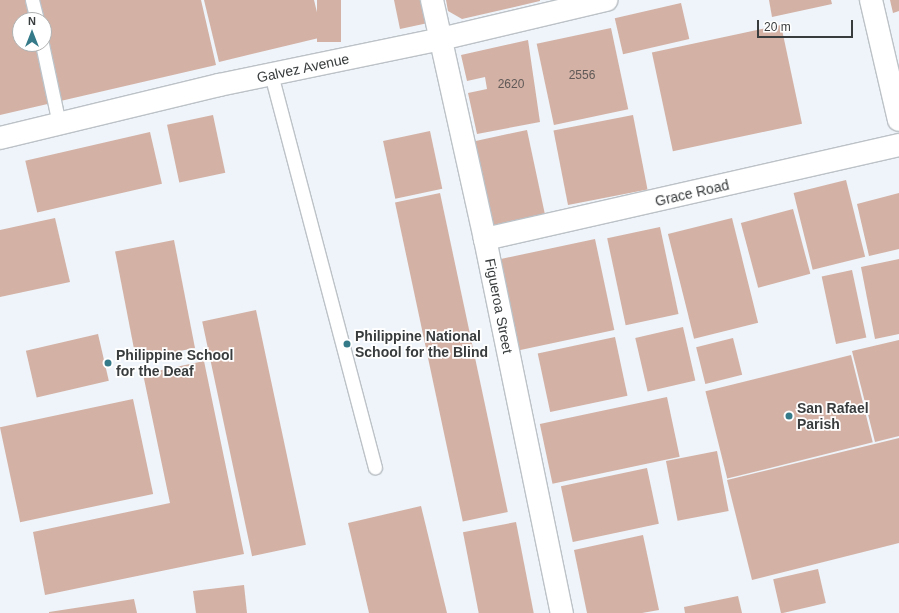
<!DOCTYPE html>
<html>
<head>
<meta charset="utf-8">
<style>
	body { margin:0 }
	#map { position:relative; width:899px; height:613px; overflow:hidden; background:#eef4f9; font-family:Arial,sans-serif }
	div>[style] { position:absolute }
	.building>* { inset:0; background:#d3b1a5; transform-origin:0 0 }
	.roads { filter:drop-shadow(1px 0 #bcc2c7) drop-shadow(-1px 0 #bcc2c7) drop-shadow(0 1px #bcc2c7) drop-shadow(0 -1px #bcc2c7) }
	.lane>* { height:13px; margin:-6.5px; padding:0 6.5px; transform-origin:6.5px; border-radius:6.5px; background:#fff }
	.street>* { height:22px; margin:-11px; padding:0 11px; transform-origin:11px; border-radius:11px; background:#fff }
	.dots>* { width:11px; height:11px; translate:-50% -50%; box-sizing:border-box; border:2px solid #fff; border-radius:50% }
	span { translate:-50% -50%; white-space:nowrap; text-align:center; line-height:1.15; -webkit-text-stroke:3.5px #fff; paint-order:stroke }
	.number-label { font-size:12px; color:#605957 }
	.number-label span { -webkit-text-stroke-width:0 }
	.street-label { font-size:14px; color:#393c3d }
	.poi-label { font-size:14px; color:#393c3d; font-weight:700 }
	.left { translate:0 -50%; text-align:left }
	.north { position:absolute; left:12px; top:12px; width:40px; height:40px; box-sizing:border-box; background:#fff; border:1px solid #b0b1b1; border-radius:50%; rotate:0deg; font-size:11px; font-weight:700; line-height:16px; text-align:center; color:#393c3d }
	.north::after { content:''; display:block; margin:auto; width:14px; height:18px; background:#357a88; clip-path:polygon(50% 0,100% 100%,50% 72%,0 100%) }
	.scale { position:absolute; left:757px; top:20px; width:96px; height:18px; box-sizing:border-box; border:2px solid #393c3d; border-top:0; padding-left:5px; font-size:12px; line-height:14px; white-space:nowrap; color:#393c3d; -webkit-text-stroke:3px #fff; paint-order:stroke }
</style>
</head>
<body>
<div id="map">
	<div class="building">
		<div style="clip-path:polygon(evenodd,0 0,201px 0,216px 65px,0 115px,0 0,20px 20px,44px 20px,44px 44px,20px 44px,20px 20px)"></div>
		<div style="clip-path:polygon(204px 0,314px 0,323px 37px,219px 62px)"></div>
		<div style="left:317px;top:0;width:24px;height:42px"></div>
		<div style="clip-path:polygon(394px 0,422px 0,428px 23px,400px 29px)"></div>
		<div style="clip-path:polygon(446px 0,540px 0,540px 1px,462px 19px,448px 11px)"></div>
		<div style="clip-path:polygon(769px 0,831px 0,832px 4px,772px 17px)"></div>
		<div style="clip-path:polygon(890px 0,899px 0,899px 11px,893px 13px)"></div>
		<div style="left:681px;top:3px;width:37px;height:68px;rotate:77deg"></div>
		<div style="left:781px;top:25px;width:101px;height:132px;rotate:78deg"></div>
		<div style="left:611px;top:28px;width:83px;height:76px;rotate:78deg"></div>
		<div style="clip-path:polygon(528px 40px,540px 122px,477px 134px,468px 93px,487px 89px,485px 77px,467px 81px,461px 55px)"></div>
		<div style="left:213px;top:115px;width:59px;height:47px;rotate:78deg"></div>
		<div style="left:633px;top:115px;width:76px;height:81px;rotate:79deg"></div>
		<div style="left:527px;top:130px;width:88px;height:56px;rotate:78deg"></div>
		<div style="left:430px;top:131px;width:59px;height:48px;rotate:78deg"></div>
		<div style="left:150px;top:132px;width:53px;height:128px;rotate:77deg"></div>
		<div style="left:846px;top:180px;width:79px;height:54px;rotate:76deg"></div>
		<div style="left:440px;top:193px;width:326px;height:46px;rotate:78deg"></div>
		<div style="clip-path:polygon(899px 193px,899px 249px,869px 256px,857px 204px)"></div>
		<div style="left:793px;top:209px;width:67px;height:54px;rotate:75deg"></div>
		<div style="clip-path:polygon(55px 218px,70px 282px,0 297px,0 230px)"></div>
		<div style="left:732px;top:218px;width:108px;height:66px;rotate:76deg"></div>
		<div style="left:660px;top:227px;width:89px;height:54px;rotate:78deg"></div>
		<div style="left:595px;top:239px;width:93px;height:102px;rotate:78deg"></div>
		<div style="left:174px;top:240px;width:110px;height:60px;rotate:79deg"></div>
		<div style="clip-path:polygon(899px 259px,899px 334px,875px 339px,861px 267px)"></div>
		<div style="left:852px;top:270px;width:69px;height:31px;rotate:78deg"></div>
		<div style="left:256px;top:310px;width:240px;height:55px;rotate:78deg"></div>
		<div style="left:683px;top:327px;width:55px;height:49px;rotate:77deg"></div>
		<div style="left:98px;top:334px;width:48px;height:74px;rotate:77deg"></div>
		<div style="left:615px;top:337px;width:60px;height:79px;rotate:78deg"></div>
		<div style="left:733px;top:338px;width:38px;height:38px;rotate:76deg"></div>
		<div style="clip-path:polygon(899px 340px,899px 436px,875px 442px,852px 351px)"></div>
		<div style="left:851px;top:355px;width:90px;height:150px;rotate:76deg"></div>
		<div style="clip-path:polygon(204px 361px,244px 554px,45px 595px,33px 532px,170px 503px,143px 374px)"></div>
		<div style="left:667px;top:397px;width:61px;height:130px;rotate:78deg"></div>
		<div style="left:133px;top:399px;width:97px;height:136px;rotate:78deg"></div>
		<div style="clip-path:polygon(899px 438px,899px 543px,752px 580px,727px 480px)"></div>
		<div style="left:717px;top:451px;width:61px;height:52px;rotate:79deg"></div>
		<div style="left:647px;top:468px;width:57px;height:88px;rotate:78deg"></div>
		<div style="clip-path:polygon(421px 506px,447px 613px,369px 613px,348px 523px)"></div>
		<div style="left:516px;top:522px;width:93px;height:54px;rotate:79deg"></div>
		<div style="clip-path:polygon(643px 535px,659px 610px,642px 613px,587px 613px,574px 550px)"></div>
		<div style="left:818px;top:569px;width:35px;height:46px;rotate:77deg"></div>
		<div style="clip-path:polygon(244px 585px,247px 613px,196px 613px,193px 591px)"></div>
		<div style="clip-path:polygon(738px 596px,742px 613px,685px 613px,684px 607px)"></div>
		<div style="clip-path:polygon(134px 599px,137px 613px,49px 613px,49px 612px)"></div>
	</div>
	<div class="roads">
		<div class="lane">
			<div style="left:32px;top:0;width:21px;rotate:76deg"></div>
			<div style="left:42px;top:44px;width:82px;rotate:78deg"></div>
			<div style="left:271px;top:74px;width:407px;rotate:75.2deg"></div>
		</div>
		<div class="street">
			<div style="left:432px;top:0;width:245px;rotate:77.5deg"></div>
			<div style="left:485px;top:239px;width:382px;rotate:78.4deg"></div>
			<div style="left:871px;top:0;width:123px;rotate:76.9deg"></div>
			<div style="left:0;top:138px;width:225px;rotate:-13.6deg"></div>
			<div style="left:219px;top:85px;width:227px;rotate:-11.7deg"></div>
			<div style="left:441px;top:39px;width:170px;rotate:-13.3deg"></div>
			<div style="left:485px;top:239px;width:425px;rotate:-12.8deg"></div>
		</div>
	</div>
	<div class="dots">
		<div style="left:347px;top:344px;background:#357a88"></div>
		<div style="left:108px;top:363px;background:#357a88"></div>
		<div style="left:789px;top:416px;background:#357a88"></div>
	</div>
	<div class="number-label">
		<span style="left:582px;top:76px">2556</span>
		<span style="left:511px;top:85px">2620</span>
	</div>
	<div class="street-label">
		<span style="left:303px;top:68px;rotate:-12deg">Galvez Avenue</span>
		<span style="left:692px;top:193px;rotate:-13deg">Grace Road</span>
		<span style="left:499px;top:306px;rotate:79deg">Figueroa Street</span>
	</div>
	<div class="poi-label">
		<span class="left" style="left:355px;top:344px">Philippine National<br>School for the Blind</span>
		<span class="left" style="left:116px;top:363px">Philippine School<br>for the Deaf</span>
		<span class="left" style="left:797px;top:416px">San Rafael<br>Parish</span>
	</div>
	<div class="north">N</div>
	<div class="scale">20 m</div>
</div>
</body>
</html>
